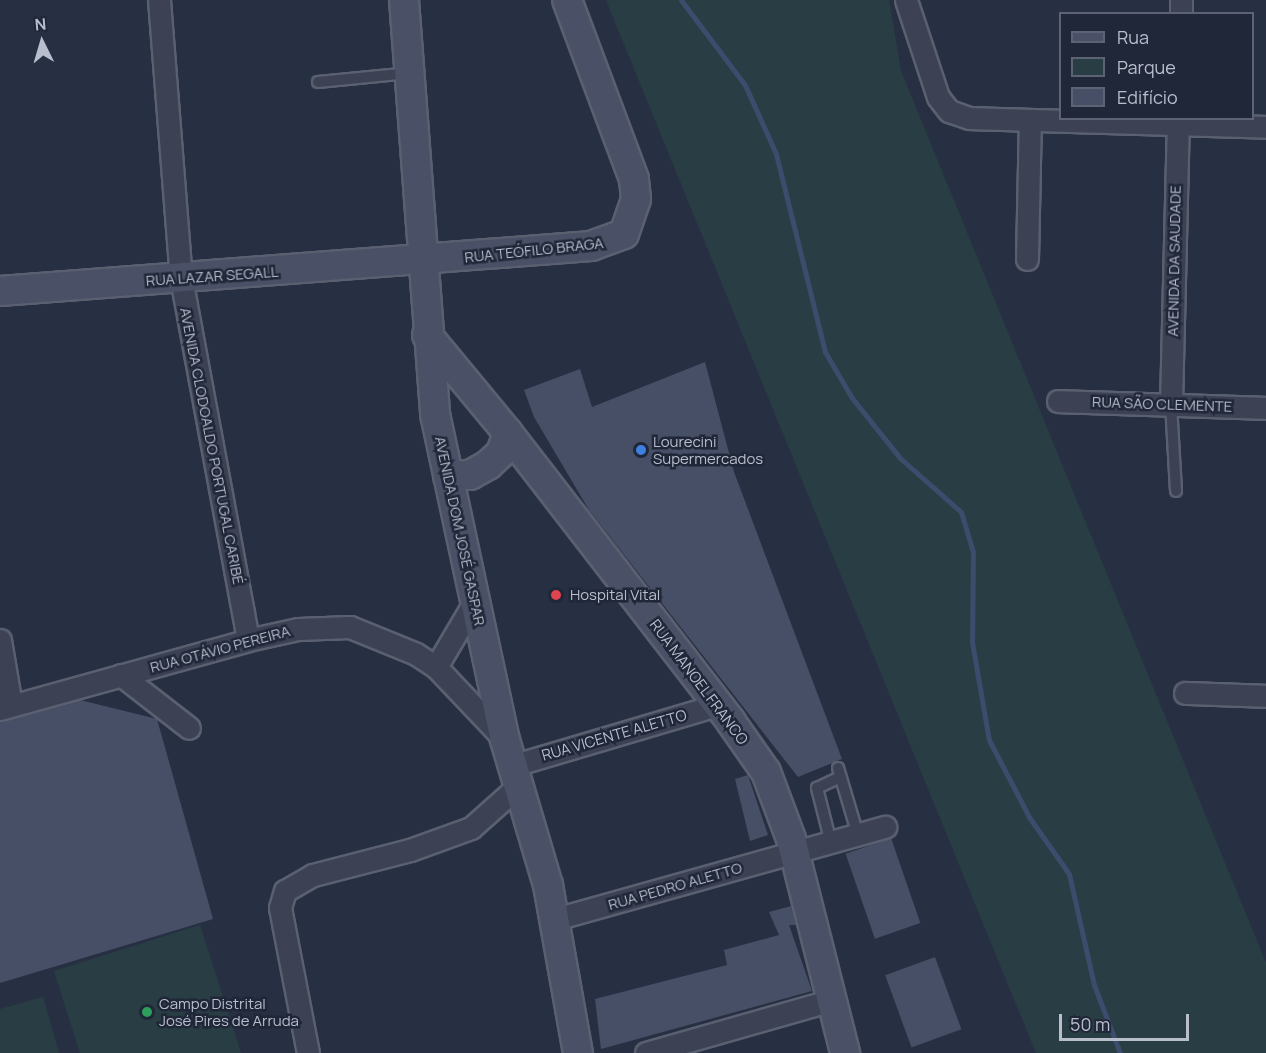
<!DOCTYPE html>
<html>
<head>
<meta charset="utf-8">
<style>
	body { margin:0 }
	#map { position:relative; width:1266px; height:1053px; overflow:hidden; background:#273043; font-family:Manrope,sans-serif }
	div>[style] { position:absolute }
	.green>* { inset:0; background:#293e44 }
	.stream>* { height:5px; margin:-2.5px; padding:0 2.5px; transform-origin:2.5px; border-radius:2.5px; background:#3d4b6c }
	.building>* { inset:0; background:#464f65; transform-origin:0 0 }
	.roads { filter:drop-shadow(2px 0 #5a6070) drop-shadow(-2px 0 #5a6070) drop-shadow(0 2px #5a6070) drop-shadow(0 -2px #5a6070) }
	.lane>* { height:10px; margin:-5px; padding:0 5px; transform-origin:5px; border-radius:5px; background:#3c4253 }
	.street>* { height:21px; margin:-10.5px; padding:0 10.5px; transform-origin:10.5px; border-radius:10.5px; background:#3c4253 }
	.secondary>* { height:28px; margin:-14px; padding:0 14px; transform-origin:14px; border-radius:14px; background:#4a5166 }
	.dots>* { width:16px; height:16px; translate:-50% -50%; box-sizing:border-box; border:3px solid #202738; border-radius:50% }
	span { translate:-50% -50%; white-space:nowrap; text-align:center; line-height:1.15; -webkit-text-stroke:5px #202738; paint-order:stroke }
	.street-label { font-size:15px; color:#b9becd }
	.poi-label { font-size:15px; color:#b9becd }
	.left { translate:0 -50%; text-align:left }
	.legend { position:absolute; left:1059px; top:12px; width:195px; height:108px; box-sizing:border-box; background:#202738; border:2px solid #5d6374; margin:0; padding:8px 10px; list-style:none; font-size:18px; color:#b9becd }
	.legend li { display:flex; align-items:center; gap:12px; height:30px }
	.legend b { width:30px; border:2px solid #5d6374 }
	.north { position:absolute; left:12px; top:12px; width:60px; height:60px; -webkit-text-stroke:4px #202738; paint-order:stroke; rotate:355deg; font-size:16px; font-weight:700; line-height:24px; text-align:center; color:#b9becd }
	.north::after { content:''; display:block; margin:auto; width:21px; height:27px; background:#b9becd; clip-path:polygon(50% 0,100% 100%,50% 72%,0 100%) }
	.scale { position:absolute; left:1059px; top:1014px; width:130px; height:27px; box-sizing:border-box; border:3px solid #b9becd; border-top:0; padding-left:8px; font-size:18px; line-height:21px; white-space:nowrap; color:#b9becd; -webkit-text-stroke:4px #202738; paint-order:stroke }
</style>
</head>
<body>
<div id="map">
	<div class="green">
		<div style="clip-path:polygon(606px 0,889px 0,901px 71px,1266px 963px,1266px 1053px,1036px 1053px)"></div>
		<div style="clip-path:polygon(200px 925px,241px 1053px,80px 1053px,54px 971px)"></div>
		<div style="clip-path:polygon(43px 997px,59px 1053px,0 1053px,0 1009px)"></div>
	</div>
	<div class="stream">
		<div style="left:681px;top:0;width:106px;rotate:53deg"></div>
		<div style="left:745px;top:85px;width:76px;rotate:65.8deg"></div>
		<div style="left:776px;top:154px;width:204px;rotate:76.1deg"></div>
		<div style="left:825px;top:352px;width:53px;rotate:59.6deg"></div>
		<div style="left:852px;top:398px;width:77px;rotate:51.3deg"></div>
		<div style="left:900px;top:458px;width:81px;rotate:41.5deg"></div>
		<div style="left:961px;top:512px;width:42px;rotate:73.3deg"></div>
		<div style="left:973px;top:552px;width:90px;rotate:90.6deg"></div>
		<div style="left:972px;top:642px;width:99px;rotate:80.2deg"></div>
		<div style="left:989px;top:740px;width:87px;rotate:62.5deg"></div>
		<div style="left:1029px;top:817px;width:70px;rotate:54.9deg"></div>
		<div style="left:1069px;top:874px;width:114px;rotate:77.3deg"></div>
		<div style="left:1094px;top:985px;width:73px;rotate:69.1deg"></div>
	</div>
	<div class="building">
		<div style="clip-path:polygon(705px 362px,734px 472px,842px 759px,798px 777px,589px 510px,534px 417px,524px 390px,580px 369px,592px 407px)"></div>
		<div style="clip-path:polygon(80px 700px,157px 719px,213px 919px,0 983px,0 722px)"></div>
		<div style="clip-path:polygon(748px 775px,768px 835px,750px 841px,735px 779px)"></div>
		<div style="left:891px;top:838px;width:90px;height:48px;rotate:71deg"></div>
		<div style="clip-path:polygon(791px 906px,796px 925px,789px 925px,812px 991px,601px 1049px,595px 999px,727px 965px,724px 950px,779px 935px,769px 912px)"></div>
		<div style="left:935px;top:957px;width:77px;height:53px;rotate:70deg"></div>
	</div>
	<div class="roads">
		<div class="lane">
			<div style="left:318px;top:82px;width:91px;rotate:-5.6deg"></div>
			<div style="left:1171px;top:404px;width:87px;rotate:86.7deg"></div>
			<div style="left:838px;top:768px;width:70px;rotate:73.4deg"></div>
			<div style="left:831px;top:843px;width:57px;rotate:-104.3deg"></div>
			<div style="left:817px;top:788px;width:26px;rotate:-25deg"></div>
		</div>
		<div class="street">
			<div style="left:159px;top:0;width:279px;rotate:85.5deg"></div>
			<div style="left:181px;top:278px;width:368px;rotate:79.5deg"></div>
			<div style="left:906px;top:0;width:102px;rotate:71.7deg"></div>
			<div style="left:938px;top:97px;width:18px;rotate:52deg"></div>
			<div style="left:949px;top:111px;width:21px;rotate:19deg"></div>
			<div style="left:969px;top:118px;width:297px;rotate:1.7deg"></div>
			<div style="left:1181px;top:14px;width:14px;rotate:-90deg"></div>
			<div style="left:1027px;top:259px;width:139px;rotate:-88.8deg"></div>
			<div style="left:1058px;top:401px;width:208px;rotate:1.9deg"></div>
			<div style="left:1171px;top:404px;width:286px;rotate:-88.6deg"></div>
			<div style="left:0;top:640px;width:66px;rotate:80.4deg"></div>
			<div style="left:436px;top:667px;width:77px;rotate:-59.4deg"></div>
			<div style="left:121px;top:675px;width:86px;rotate:37.9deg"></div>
			<div style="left:1185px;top:693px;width:81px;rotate:2.1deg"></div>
			<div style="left:0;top:709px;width:257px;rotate:-15.5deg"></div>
			<div style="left:248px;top:640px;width:51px;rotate:-12.4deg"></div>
			<div style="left:298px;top:629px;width:52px;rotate:-2.2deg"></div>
			<div style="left:350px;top:627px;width:71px;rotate:22.2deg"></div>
			<div style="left:416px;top:654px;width:24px;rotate:33deg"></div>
			<div style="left:436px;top:667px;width:100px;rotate:46.6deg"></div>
			<div style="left:511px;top:766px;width:215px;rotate:-16.5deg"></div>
			<div style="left:555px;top:919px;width:343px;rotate:-15.6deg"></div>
			<div style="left:308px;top:1053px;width:148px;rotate:-100.9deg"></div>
			<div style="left:280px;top:908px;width:18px;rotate:-74deg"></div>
			<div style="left:285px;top:891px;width:32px;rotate:-30deg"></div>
			<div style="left:313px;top:875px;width:100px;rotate:-14.5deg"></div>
			<div style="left:410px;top:850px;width:65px;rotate:-19.8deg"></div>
			<div style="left:471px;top:828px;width:62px;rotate:-41.7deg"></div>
			<div style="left:646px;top:1053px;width:193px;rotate:-15.9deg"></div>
		</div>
		<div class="secondary">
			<div style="left:404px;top:0;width:415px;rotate:85.7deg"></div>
			<div style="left:435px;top:414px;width:333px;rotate:77.9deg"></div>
			<div style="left:505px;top:740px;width:151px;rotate:73.5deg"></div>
			<div style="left:548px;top:885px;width:171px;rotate:79.9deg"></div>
			<div style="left:0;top:291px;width:593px;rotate:-4.35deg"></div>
			<div style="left:591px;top:246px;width:35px;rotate:-20deg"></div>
			<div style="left:624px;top:234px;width:37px;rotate:-71deg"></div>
			<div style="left:636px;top:199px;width:20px;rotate:-96deg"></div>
			<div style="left:634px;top:179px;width:191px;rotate:-110.5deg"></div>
			<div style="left:427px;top:335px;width:127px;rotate:50.4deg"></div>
			<div style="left:508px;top:433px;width:365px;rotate:52.3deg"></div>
			<div style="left:731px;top:722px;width:61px;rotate:55deg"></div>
			<div style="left:766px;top:772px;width:72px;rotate:69.5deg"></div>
			<div style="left:791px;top:839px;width:221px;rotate:75.8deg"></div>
			<div style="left:448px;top:476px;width:22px;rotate:-3deg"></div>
			<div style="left:470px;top:475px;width:21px;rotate:-29deg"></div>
			<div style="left:488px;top:465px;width:18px;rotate:-43deg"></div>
			<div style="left:501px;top:453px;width:21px;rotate:-71deg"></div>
		</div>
	</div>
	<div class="dots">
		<div style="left:641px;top:450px;background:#3f7fe0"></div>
		<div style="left:556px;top:595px;background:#e0444e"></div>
		<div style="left:147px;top:1012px;background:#2e9e5b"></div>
	</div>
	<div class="street-label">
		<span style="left:534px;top:250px;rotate:-6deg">RUA TEÓFILO BRAGA</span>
		<span style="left:1174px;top:261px;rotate:-89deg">AVENIDA DA SAUDADE</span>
		<span style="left:212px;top:276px;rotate:-4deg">RUA LAZAR SEGALL</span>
		<span style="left:1162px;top:404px;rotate:2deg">RUA SÃO CLEMENTE</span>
		<span style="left:212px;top:446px;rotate:79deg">AVENIDA CLODOALDO PORTUGAL CARIBÉ</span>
		<span style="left:460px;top:531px;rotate:78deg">AVENIDA DOM JOSÉ GASPAR</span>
		<span style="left:220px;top:649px;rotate:-15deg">RUA OTÁVIO PEREIRA</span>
		<span style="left:699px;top:682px;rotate:53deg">RUA MANOEL FRANCO</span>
		<span style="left:614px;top:735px;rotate:-16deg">RUA VICENTE ALETTO</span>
		<span style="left:675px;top:886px;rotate:-16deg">RUA PEDRO ALETTO</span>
	</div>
	<div class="poi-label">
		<span class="left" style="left:653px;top:450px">Lourecini<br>Supermercados</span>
		<span class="left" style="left:570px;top:595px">Hospital Vital</span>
		<span class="left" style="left:159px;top:1012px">Campo Distrital<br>José Pires de Arruda</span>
	</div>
	<ul class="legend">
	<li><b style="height:8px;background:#4a5166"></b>Rua</li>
	<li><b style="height:16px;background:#293e44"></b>Parque</li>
	<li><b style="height:16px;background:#464f65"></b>Edifício</li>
	</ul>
	<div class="north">N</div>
	<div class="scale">50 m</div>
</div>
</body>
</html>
